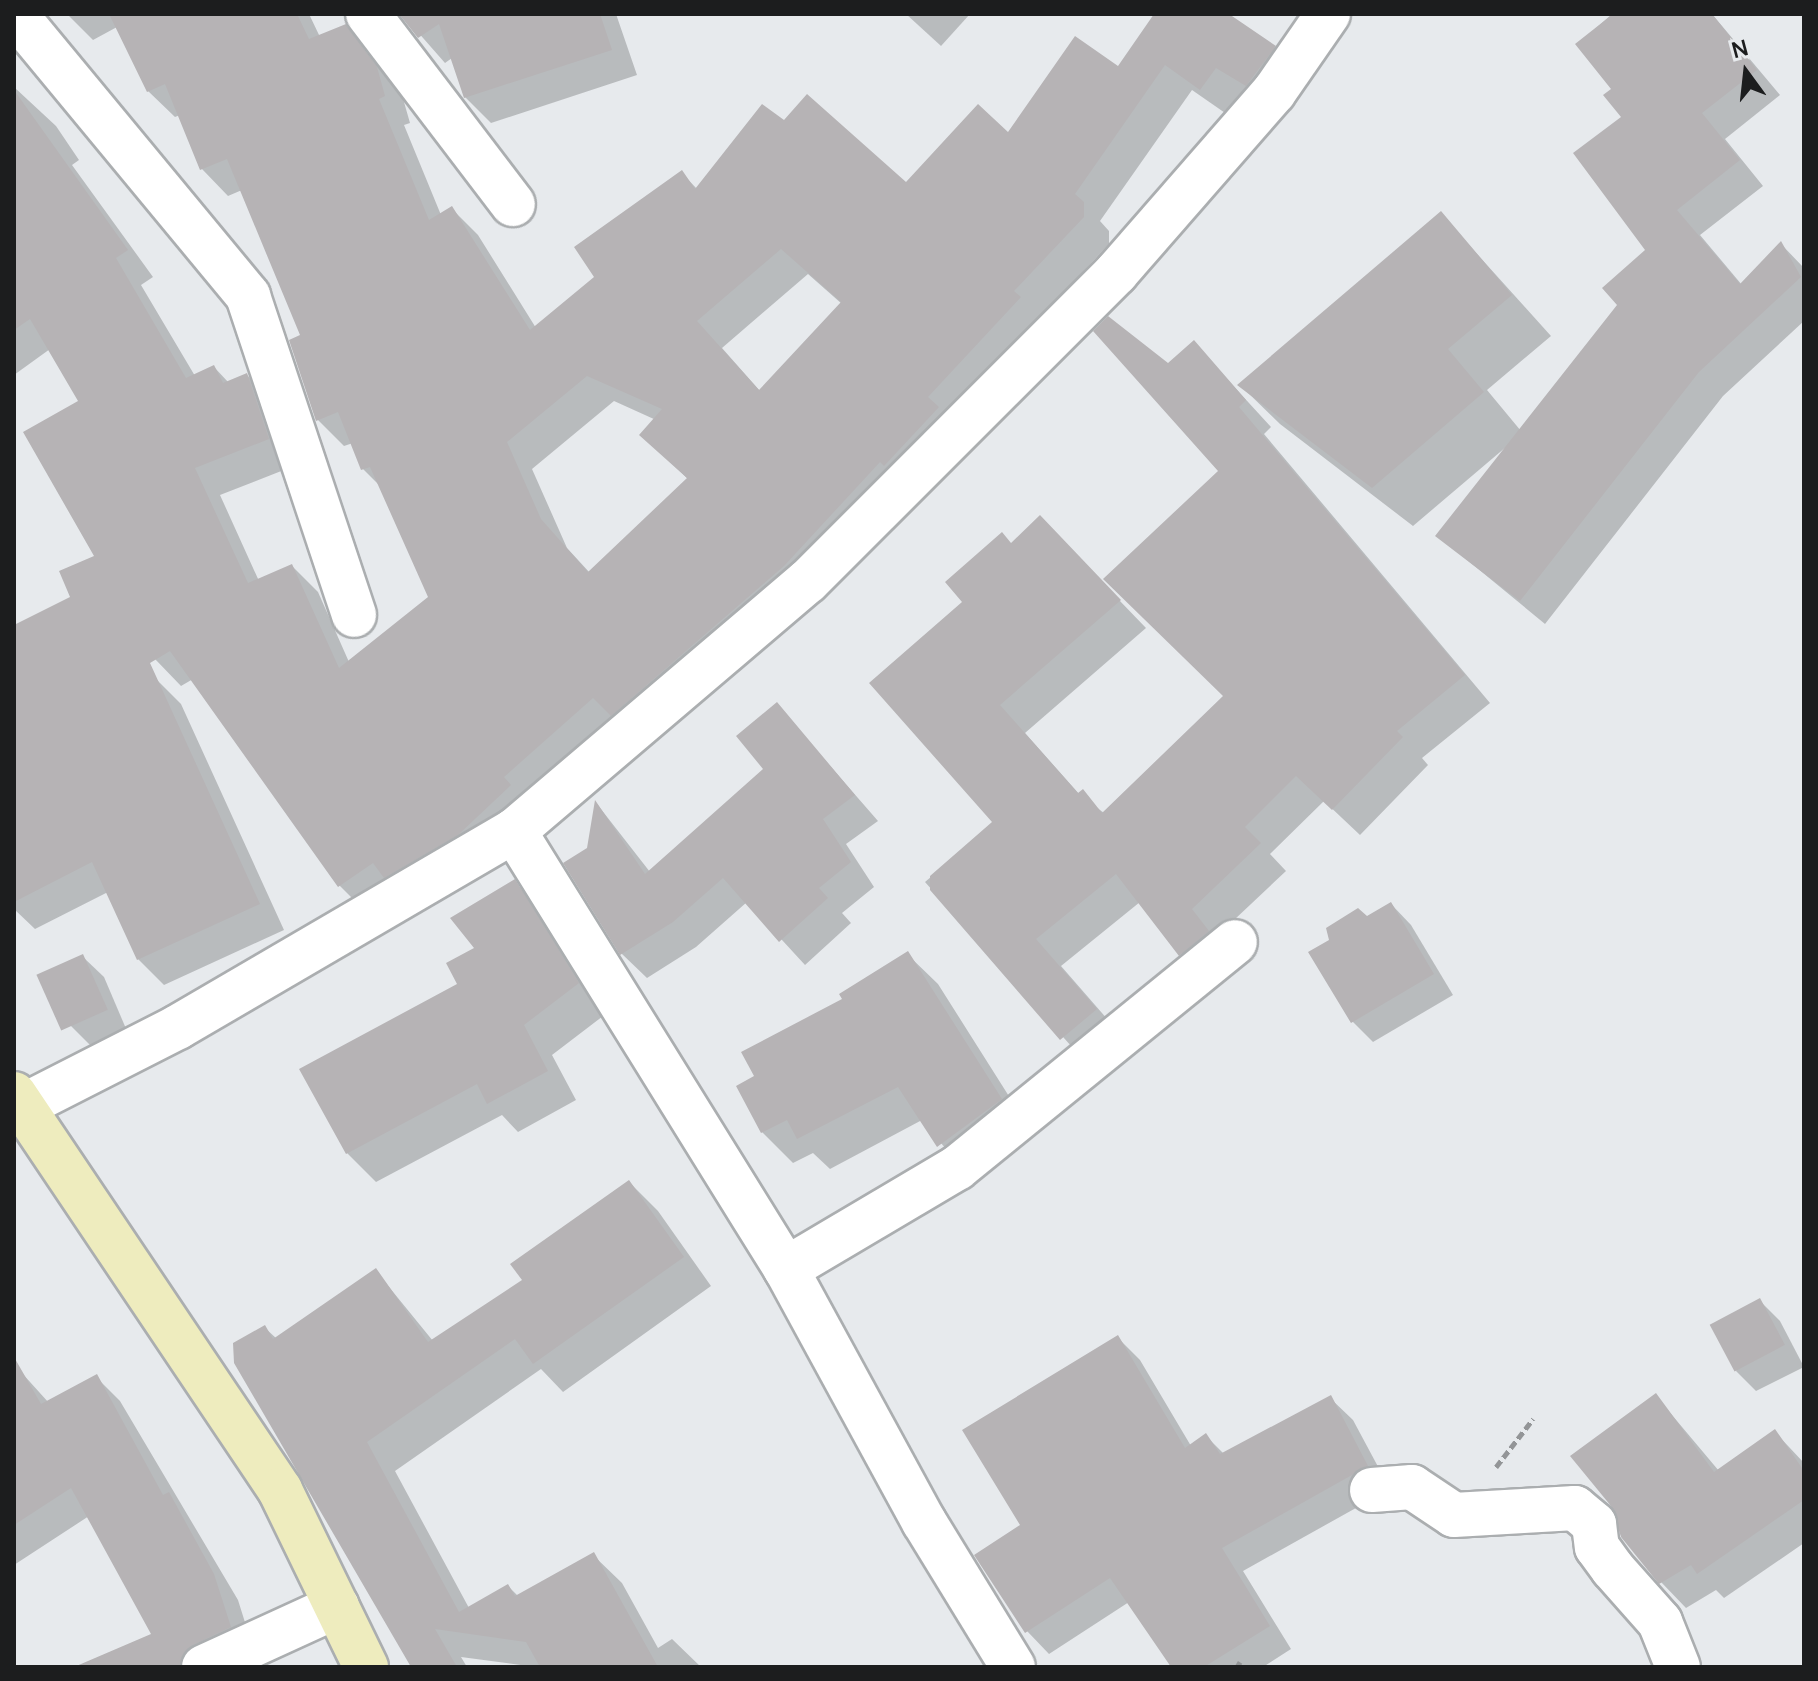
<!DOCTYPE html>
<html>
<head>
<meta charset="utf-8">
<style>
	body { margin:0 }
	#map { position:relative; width:1818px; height:1681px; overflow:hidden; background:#e7eaed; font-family:Manrope,sans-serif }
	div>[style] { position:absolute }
	.shadow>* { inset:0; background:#0003 }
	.building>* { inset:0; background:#b6b3b5; transform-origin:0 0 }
	.path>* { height:5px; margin-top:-2.5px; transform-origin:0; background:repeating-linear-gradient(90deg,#939597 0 8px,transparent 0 12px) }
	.roads { filter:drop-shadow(2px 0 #abaeb0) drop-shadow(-2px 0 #abaeb0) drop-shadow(0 2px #abaeb0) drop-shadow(0 -2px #abaeb0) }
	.street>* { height:44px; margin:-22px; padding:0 22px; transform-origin:22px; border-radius:22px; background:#fff }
	.secondary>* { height:44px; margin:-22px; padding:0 22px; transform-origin:22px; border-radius:22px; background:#eeecbe }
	span { translate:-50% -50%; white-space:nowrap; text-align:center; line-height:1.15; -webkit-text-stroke:6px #e7eaed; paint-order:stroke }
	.frame { position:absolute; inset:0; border:16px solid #1c1d1e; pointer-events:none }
	.north { position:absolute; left:1706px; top:32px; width:80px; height:80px; -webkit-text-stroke:6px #e7eaed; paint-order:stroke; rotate:345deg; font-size:22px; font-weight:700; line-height:32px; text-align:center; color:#1c1d1e }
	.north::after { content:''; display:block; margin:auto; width:28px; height:36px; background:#1c1d1e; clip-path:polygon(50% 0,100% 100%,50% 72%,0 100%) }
</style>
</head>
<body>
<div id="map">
	<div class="shadow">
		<div style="clip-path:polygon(evenodd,67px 14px,309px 14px,320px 37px,345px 27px,402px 95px,410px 123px,404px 125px,441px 215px,451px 208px,478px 235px,536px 328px,597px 277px,682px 173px,697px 189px,784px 123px,906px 184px,1008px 135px,1118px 69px,1156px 14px,1225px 14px,1274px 47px,1301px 74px,1273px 111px,1243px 93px,1228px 115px,1192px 90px,1100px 221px,1109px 231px,1109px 244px,1039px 318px,1045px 325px,953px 424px,529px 805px,366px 912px,340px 886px,193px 679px,181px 686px,155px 659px,81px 402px,50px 349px,14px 375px,14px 87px,56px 126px,79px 160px,72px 165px,153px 277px,141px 285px,195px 376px,214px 367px,229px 383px,247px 375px,273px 401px,294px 466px,220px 495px,259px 581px,292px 566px,318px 592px,349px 662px,430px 598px,381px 487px,363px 469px,353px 443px,344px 446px,318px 420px,303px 336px,242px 190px,228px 196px,202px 169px,180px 115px,175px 117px,148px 91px,117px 27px,93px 40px,67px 14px,808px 274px,842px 304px,760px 391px,722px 348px,808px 274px,67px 14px,614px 401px,656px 420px,642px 435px,689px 480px,590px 573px,567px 548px,532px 469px,614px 401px)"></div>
		<div style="clip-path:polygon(402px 14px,616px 14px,637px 75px,491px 123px,465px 97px,452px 58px,445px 63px)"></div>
		<div style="clip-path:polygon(906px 14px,970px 14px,941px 46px)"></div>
		<div style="clip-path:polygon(1612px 14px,1712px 14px,1780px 95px,1725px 139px,1763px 186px,1700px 235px,1742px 285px,1781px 244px,1804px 268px,1804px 321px,1723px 396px,1545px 624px,1438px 536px,1506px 447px,1413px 526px,1280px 424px,1240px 385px,1441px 214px,1551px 336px,1487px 390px,1521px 431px,1620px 305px,1648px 250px,1623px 118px,1614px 89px,1578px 44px)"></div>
		<div style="clip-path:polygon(1194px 343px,1271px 427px,1264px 434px,1490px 703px,1422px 758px,1428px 765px,1360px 835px,1324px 801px,1270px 854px,1286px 871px,1217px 936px,1206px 981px,1140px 902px,1061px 966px,1122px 1036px,1088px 1065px,925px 882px,995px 822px,965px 602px,1012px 546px,1066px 545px,1146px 628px,1025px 733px,1080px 795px,1104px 813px,1225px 696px,1221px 471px,1169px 366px)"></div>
		<div style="clip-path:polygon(14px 627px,156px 679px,181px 704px,284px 930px,164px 985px,138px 959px,108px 892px,35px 929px,14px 909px)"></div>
		<div style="clip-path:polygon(777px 705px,878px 821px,846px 844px,874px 887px,842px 913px,851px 923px,805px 965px,747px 902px,696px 947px,647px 978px,622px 954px,588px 850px,597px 804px,650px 872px,766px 769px)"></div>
		<div style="clip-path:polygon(514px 882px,543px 911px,607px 1013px,552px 1055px,576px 1100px,518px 1132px,502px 1115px,376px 1182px,347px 1153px,459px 985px)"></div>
		<div style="clip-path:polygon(1391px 904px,1411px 925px,1453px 995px,1373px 1042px,1353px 1022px,1367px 918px)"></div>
		<div style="clip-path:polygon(907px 954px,938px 984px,1031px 1131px,969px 1177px,922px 1120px,830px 1169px,813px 1153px,793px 1163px,762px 1132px,757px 1077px)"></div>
		<div style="clip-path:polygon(83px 957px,104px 977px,127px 1031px,92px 1047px,71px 1026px)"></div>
		<div style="clip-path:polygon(629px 1182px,658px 1211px,711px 1286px,563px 1392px,541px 1369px,395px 1471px,469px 1608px,508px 1586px,518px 1596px,593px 1555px,622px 1583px,658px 1648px,672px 1639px,701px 1667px,535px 1667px,461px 1657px,467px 1667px,413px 1667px,264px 1327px,277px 1339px,376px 1271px,433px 1341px,525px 1281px)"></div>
		<div style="clip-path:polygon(1759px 1300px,1780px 1321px,1804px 1367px,1756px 1391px,1736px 1371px)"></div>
		<div style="clip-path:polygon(1117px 1337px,1140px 1360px,1191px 1446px,1206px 1436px,1224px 1454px,1330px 1398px,1353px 1420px,1390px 1489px,1243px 1571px,1291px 1649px,1263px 1667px,1173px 1667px,1129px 1602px,1049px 1654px,1027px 1631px,1023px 1526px)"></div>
		<div style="clip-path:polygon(21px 1372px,49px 1403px,96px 1377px,120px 1401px,238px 1600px,254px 1651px,215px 1667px,177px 1667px,89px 1516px,14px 1565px,14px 1375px)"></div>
		<div style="clip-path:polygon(1656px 1396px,1719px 1471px,1775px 1432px,1804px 1463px,1804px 1543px,1724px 1598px,1716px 1590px,1686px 1608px,1661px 1582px,1613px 1505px)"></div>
	</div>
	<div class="building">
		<div style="clip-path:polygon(evenodd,109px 14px,297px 14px,309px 39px,346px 24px,377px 67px,385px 96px,379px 99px,429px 220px,452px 206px,530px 330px,594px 277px,574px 247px,682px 170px,695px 189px,762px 104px,784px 120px,807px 94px,906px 182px,978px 104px,1008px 132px,1075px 36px,1118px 66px,1154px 14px,1229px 14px,1276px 46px,1246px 86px,1216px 68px,1200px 90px,1165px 65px,1075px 194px,1084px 202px,1084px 217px,1014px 291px,1021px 297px,928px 397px,939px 407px,884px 466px,880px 462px,784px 566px,611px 716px,593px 698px,504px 777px,511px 785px,458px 835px,384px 878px,373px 863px,338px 887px,170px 651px,150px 663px,260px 904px,137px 960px,92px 862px,14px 902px,14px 625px,70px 597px,59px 571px,94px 556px,23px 432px,78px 401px,30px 319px,14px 330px,14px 90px,128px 250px,116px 258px,186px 378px,214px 365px,223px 383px,247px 373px,269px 439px,195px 468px,248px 583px,292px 564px,339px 668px,428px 597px,370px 467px,361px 470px,338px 412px,316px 421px,289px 340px,300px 335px,227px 159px,200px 170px,165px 84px,147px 92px,109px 14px,781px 249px,841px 302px,759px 390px,697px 321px,781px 249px,109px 14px,587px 376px,662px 409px,639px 435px,687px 478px,588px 572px,541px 519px,507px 442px,587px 376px)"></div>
		<div style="clip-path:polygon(399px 14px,600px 14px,612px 50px,464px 98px,439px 24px,418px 38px)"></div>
		<div style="clip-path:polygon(1613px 14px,1712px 14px,1757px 70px,1702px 113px,1740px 160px,1677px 210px,1740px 284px,1781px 241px,1801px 277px,1699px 372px,1520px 601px,1435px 536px,1617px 305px,1602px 288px,1645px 250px,1573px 153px,1621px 117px,1603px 95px,1611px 89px,1575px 44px)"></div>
		<div style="clip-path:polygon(1441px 211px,1512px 295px,1448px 349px,1484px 392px,1372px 488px,1237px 385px)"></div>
		<div style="clip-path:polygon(1108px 316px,1168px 363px,1194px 340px,1246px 400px,1239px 407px,1465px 675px,1397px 731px,1403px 737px,1332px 810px,1296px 776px,1245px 827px,1261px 843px,1192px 909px,1209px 931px,1179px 956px,1116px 874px,1036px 939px,1097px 1009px,1060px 1040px,930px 890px,930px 876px,992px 822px,869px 683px,962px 602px,945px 582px,1002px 532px,1011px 543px,1040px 515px,1121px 600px,1000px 705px,1078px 793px,1083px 789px,1102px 813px,1223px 696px,1103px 579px,1218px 471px,1093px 331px)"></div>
		<div style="clip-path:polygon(777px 702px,855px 795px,823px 819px,851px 862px,819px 888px,828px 898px,779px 942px,723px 878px,673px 922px,620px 955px,563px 863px,587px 848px,595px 800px,645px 874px,763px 769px,736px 736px)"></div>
		<div style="clip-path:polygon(515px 879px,579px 983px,524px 1025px,548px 1071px,487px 1104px,477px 1084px,346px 1154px,299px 1069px,457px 984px,446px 963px,474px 948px,450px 918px)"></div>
		<div style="clip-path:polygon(1391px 902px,1434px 974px,1351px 1023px,1308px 952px,1329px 940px,1326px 928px,1358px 908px,1367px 916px)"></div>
		<div style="clip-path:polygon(908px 951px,1002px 1099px,937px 1147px,898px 1087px,797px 1139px,787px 1120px,761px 1133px,736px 1086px,754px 1076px,741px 1052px,842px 999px,839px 994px)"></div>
		<div style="left:83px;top:954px;width:61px;height:51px;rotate:66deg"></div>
		<div style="clip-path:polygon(629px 1180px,684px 1257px,533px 1364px,515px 1339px,367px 1442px,459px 1612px,508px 1584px,515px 1596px,594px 1552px,658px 1667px,540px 1667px,526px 1642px,435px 1629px,457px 1667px,411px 1667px,234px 1363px,233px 1343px,265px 1325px,273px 1339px,376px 1268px,428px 1342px,522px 1280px,510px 1264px)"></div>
		<div style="left:1760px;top:1298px;width:53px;height:57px;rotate:62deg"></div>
		<div style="clip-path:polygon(1118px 1335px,1185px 1448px,1206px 1433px,1220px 1454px,1331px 1395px,1368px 1466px,1222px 1548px,1270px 1626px,1204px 1667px,1171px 1667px,1110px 1578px,1025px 1633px,974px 1555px,1020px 1525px,962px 1430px)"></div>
		<div style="clip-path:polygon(14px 1357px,41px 1404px,97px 1374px,163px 1495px,169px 1492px,214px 1574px,231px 1627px,193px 1645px,179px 1667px,74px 1667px,151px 1634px,71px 1488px,14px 1525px)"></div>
		<div style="clip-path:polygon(1656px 1393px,1714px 1472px,1775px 1429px,1804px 1471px,1804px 1500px,1697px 1574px,1691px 1565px,1659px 1584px,1621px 1537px,1611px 1506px,1570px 1456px)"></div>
	</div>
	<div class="path">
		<div style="left:1496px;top:1467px;width:61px;rotate:-52.4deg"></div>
		<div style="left:1237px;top:1667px;width:6px;rotate:-59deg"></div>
	</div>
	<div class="roads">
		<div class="street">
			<div style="left:15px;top:14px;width:366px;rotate:50.4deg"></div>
			<div style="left:248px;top:296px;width:336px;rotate:71.6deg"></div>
			<div style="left:368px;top:14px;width:239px;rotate:52.7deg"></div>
			<div style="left:23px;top:1106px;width:174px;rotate:-27deg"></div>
			<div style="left:178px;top:1027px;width:389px;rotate:-30.3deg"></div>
			<div style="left:786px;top:1269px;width:199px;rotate:-30.6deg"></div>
			<div style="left:957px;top:1168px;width:358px;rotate:-39.1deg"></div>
			<div style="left:1372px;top:1490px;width:40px;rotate:-4.3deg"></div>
			<div style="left:1412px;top:1487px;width:50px;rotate:33.7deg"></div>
			<div style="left:1454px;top:1515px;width:121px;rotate:-3.3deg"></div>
			<div style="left:1575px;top:1508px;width:25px;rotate:40deg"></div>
			<div style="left:1594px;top:1524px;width:23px;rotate:83deg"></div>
			<div style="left:1597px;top:1547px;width:27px;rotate:54deg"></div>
			<div style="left:1613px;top:1569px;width:71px;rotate:48.4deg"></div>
			<div style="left:1660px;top:1622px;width:48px;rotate:68.2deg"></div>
			<div style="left:204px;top:1667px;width:146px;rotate:-24.6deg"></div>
			<div style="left:1013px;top:1667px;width:170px;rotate:-121.5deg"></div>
			<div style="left:924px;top:1522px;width:288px;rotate:-118.6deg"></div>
			<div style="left:786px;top:1269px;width:516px;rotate:-121.84deg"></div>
			<div style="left:514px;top:831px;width:386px;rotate:-40.4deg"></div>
			<div style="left:808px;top:581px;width:436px;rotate:-45deg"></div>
			<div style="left:1116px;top:273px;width:240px;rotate:-48.9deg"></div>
			<div style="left:1274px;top:92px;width:95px;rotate:-55.3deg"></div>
		</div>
		<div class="secondary">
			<div style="left:14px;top:1094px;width:477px;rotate:56.1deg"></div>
			<div style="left:280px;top:1490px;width:197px;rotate:64.1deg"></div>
		</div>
	</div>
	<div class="frame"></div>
	<div class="north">N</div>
</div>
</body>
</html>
